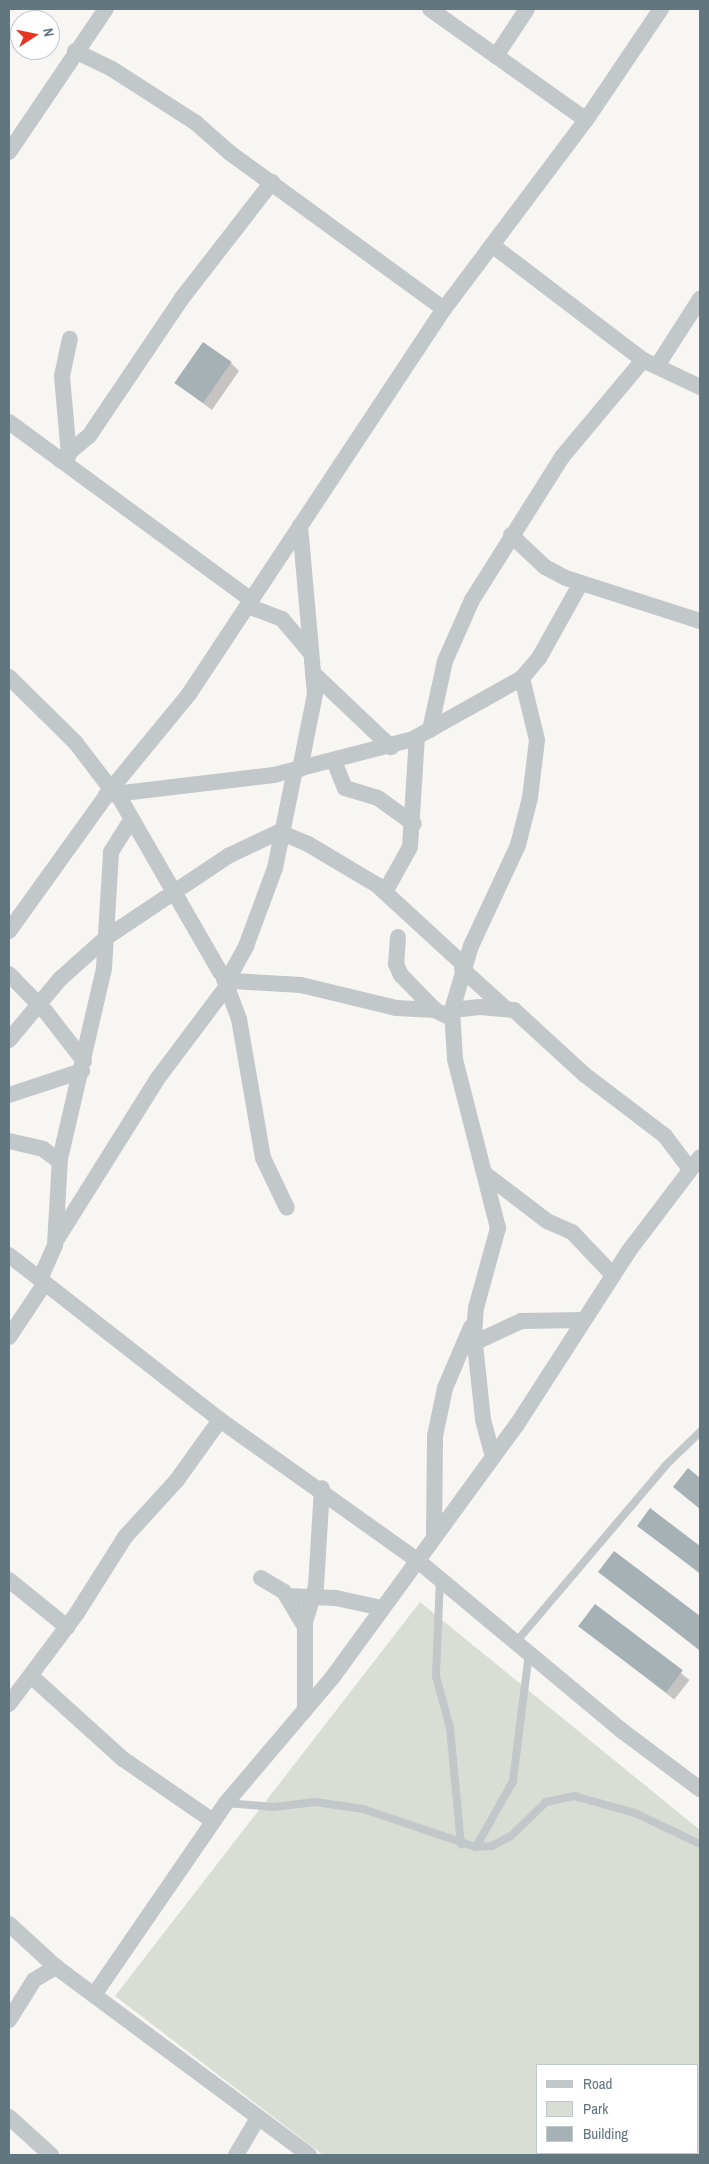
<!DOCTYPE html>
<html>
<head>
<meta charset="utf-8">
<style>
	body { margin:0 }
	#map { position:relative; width:709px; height:2164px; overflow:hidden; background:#f7f6f3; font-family:"Archivo Narrow",sans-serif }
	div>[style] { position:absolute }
	.green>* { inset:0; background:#d9ded4 }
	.shadow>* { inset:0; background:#0003; transform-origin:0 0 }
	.building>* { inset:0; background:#a6b1b5; transform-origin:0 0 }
	.lane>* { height:8px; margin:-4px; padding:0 4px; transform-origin:4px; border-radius:4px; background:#c2c7c9 }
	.street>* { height:16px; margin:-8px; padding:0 8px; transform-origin:8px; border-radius:8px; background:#c2c7c9 }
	span { translate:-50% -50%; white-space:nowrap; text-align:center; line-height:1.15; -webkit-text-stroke:5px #fff; paint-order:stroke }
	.frame { position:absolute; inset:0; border:10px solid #61767f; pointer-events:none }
	.legend { position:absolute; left:536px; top:2064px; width:162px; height:90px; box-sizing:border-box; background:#fff; border:1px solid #c0c8cc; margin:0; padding:6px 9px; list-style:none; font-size:15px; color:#61767f }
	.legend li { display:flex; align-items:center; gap:10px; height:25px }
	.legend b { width:25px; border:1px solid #c0c8cc }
	.north { position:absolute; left:10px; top:10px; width:50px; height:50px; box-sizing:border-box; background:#fff; border:1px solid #c0c8cc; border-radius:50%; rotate:79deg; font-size:14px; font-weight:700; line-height:20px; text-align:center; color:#61767f }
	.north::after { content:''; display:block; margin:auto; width:18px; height:22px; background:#e73723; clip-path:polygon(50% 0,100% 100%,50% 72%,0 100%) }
</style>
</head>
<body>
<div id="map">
	<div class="green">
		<div style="clip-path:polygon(evenodd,420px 1602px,700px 1830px,700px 2155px,323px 2155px,115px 1996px,420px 1602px,538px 2065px,698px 2065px,698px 2153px,538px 2153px,538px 2065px)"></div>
	</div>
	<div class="shadow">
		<div style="clip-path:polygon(231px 363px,239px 371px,212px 410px,176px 383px)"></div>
		<div style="clip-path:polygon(650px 1510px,700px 1548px,700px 1574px,639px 1526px)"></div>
		<div style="clip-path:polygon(615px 1553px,700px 1618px,700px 1651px,600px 1572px)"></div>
		<div style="left:595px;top:1606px;width:120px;height:25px;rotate:38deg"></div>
	</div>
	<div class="building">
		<div style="left:203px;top:342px;width:35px;height:50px;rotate:35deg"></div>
		<div style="clip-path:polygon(688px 1468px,700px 1478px,700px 1509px,673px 1487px)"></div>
		<div style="clip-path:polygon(650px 1508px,700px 1546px,700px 1573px,637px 1526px)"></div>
		<div style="clip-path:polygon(614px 1551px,700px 1616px,700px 1650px,598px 1572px)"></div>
		<div style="left:595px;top:1604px;width:110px;height:28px;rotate:37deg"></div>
	</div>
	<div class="lane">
		<div style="left:440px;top:1579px;width:97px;rotate:92.4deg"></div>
		<div style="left:436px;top:1676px;width:54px;rotate:74.9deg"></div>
		<div style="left:450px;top:1728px;width:117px;rotate:84.6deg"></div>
		<div style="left:516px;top:1642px;width:231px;rotate:-49.7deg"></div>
		<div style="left:665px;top:1466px;width:49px;rotate:-44.2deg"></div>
		<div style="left:226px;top:1803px;width:48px;rotate:4.8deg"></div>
		<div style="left:274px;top:1807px;width:41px;rotate:-7deg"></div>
		<div style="left:315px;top:1802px;width:49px;rotate:8.3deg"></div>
		<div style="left:363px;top:1809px;width:119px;rotate:18.6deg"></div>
		<div style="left:476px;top:1847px;width:16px;rotate:-4deg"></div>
		<div style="left:492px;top:1846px;width:21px;rotate:-28deg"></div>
		<div style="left:511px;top:1836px;width:49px;rotate:-44.2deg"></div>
		<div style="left:546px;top:1802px;width:29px;rotate:-12deg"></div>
		<div style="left:574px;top:1796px;width:63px;rotate:15.6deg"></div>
		<div style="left:635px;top:1813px;width:72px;rotate:25.5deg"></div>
		<div style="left:476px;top:1847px;width:76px;rotate:-60.7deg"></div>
		<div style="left:513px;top:1781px;width:129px;rotate:-82.9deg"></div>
	</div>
	<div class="street">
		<div style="left:430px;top:9px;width:191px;rotate:35.4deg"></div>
		<div style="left:75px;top:51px;width:41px;rotate:25.9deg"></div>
		<div style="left:112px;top:69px;width:100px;rotate:32.7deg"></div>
		<div style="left:196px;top:123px;width:45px;rotate:41.4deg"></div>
		<div style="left:230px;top:153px;width:265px;rotate:36.1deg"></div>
		<div style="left:496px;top:56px;width:56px;rotate:-56.6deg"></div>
		<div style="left:9px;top:152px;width:173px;rotate:-55.9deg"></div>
		<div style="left:492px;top:245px;width:190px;rotate:37.3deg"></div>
		<div style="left:643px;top:360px;width:63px;rotate:25.3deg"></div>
		<div style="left:657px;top:366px;width:80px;rotate:-57.3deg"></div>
		<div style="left:9px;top:422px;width:300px;rotate:36.3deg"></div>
		<div style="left:69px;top:455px;width:79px;rotate:-95.1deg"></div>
		<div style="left:62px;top:376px;width:38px;rotate:-78deg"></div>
		<div style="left:60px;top:460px;width:38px;rotate:-40deg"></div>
		<div style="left:89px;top:436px;width:166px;rotate:-56deg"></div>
		<div style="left:182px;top:298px;width:147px;rotate:-52.2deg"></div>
		<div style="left:511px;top:535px;width:47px;rotate:43.3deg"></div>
		<div style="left:545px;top:567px;width:24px;rotate:28deg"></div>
		<div style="left:566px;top:578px;width:141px;rotate:17.8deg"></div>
		<div style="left:248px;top:606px;width:36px;rotate:21deg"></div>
		<div style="left:282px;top:619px;width:43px;rotate:49.7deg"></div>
		<div style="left:313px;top:673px;width:108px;rotate:43.5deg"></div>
		<div style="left:9px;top:677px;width:93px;rotate:44.6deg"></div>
		<div style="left:75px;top:742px;width:59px;rotate:52.5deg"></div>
		<div style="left:430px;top:730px;width:71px;rotate:-77.7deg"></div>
		<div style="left:445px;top:661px;width:67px;rotate:-66.1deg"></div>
		<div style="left:472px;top:600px;width:169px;rotate:-57.8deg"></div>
		<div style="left:562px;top:457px;width:126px;rotate:-50.1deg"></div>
		<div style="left:334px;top:761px;width:29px;rotate:68deg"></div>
		<div style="left:345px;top:788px;width:34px;rotate:17deg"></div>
		<div style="left:378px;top:798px;width:44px;rotate:35.8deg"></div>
		<div style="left:300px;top:769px;width:76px;rotate:-78.7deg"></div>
		<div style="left:315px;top:694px;width:169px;rotate:-95.1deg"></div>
		<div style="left:106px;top:795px;width:169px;rotate:-6.8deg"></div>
		<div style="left:274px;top:775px;width:144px;rotate:-14.5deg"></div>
		<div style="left:413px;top:739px;width:125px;rotate:-29.2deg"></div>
		<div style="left:522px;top:678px;width:26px;rotate:-50deg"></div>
		<div style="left:539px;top:658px;width:86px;rotate:-60.8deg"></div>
		<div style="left:118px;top:795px;width:204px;rotate:60deg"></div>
		<div style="left:220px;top:972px;width:15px;rotate:37deg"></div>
		<div style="left:232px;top:981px;width:69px;rotate:3.3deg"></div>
		<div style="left:301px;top:985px;width:98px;rotate:13.6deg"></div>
		<div style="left:396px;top:1008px;width:39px;rotate:3deg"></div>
		<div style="left:435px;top:1010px;width:18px;rotate:27deg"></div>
		<div style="left:282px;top:833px;width:28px;rotate:23deg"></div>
		<div style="left:308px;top:844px;width:80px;rotate:30.7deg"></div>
		<div style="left:377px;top:885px;width:118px;rotate:42.6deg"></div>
		<div style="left:385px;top:892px;width:51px;rotate:-60.9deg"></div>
		<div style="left:410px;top:847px;width:110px;rotate:-86.4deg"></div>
		<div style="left:9px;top:931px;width:175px;rotate:-54.3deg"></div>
		<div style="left:111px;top:789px;width:123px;rotate:-50.6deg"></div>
		<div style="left:189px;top:694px;width:462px;rotate:-56.5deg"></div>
		<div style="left:444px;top:309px;width:236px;rotate:-53.1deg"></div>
		<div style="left:586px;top:120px;width:134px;rotate:-56deg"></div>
		<div style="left:398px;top:937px;width:27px;rotate:94deg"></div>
		<div style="left:396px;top:964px;width:12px;rotate:66deg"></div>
		<div style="left:401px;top:975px;width:49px;rotate:45.8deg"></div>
		<div style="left:462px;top:969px;width:58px;rotate:42.2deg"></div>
		<div style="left:9px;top:974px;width:53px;rotate:45.8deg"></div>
		<div style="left:46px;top:1012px;width:62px;rotate:52.2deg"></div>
		<div style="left:224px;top:979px;width:43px;rotate:69.4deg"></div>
		<div style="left:239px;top:1019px;width:141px;rotate:80.2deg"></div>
		<div style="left:263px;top:1158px;width:55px;rotate:64.4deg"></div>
		<div style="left:228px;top:979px;width:38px;rotate:-61deg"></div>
		<div style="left:246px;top:946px;width:83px;rotate:-69.6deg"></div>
		<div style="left:275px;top:868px;width:100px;rotate:-78.5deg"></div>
		<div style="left:452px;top:1010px;width:28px;rotate:-6deg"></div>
		<div style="left:480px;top:1007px;width:34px;rotate:5deg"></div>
		<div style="left:514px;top:1010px;width:96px;rotate:42.5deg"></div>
		<div style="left:585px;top:1075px;width:101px;rotate:37.3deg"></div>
		<div style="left:665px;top:1136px;width:41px;rotate:52.9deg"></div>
		<div style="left:9px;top:1040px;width:80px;rotate:-50.1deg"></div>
		<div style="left:60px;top:979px;width:63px;rotate:-41.8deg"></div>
		<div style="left:107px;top:937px;width:146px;rotate:-33.8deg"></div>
		<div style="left:228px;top:856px;width:61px;rotate:-25.3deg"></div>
		<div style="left:9px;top:1095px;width:77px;rotate:-18.2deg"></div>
		<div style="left:9px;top:1141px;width:35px;rotate:13deg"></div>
		<div style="left:43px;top:1149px;width:21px;rotate:37deg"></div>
		<div style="left:484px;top:1173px;width:79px;rotate:37.3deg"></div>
		<div style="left:547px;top:1221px;width:27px;rotate:24deg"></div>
		<div style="left:572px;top:1232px;width:59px;rotate:46.4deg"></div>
		<div style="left:57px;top:1239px;width:190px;rotate:-57.9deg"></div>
		<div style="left:158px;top:1078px;width:115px;rotate:-53.1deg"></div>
		<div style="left:9px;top:1255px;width:268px;rotate:38deg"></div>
		<div style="left:220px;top:1420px;width:242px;rotate:35.4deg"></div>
		<div style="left:417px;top:1560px;width:266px;rotate:39.8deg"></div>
		<div style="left:621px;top:1730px;width:99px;rotate:36.8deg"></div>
		<div style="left:40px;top:1279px;width:37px;rotate:-66deg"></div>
		<div style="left:55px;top:1245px;width:86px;rotate:-86.7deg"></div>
		<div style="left:60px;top:1159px;width:196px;rotate:-77deg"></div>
		<div style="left:104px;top:968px;width:116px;rotate:-86.5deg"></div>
		<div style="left:111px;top:852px;width:36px;rotate:-58deg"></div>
		<div style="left:9px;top:1337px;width:65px;rotate:-56.3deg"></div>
		<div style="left:474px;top:1343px;width:52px;rotate:-25.1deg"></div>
		<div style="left:521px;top:1321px;width:63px;rotate:-0.9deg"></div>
		<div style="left:493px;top:1457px;width:39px;rotate:-105deg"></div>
		<div style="left:483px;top:1419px;width:84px;rotate:-96.1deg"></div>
		<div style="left:474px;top:1335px;width:27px;rotate:-86deg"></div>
		<div style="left:476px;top:1308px;width:83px;rotate:-74.6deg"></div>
		<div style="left:498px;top:1228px;width:174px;rotate:-104.3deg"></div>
		<div style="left:455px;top:1059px;width:49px;rotate:-93.5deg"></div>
		<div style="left:452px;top:1010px;width:67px;rotate:-73.5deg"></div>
		<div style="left:471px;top:946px;width:111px;rotate:-65deg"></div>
		<div style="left:518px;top:845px;width:49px;rotate:-75.7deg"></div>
		<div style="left:530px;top:798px;width:58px;rotate:-83.1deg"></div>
		<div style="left:537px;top:740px;width:64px;rotate:-103.6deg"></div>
		<div style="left:434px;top:1537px;width:101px;rotate:-89.4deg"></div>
		<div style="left:435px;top:1436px;width:49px;rotate:-78.2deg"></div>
		<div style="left:445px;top:1388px;width:66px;rotate:-66.9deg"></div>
		<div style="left:261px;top:1578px;width:27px;rotate:31deg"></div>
		<div style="left:284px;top:1592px;width:41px;rotate:59deg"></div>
		<div style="left:9px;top:1580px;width:75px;rotate:39deg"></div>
		<div style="left:287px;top:1596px;width:49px;rotate:2.3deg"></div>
		<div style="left:336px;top:1598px;width:47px;rotate:12.3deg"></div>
		<div style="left:31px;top:1676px;width:124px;rotate:42.1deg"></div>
		<div style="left:123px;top:1759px;width:109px;rotate:34.6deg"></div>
		<div style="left:9px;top:1704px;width:114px;rotate:-53.2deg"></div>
		<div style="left:77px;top:1613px;width:90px;rotate:-57.7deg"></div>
		<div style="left:125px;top:1537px;width:77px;rotate:-47.6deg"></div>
		<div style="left:177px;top:1480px;width:74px;rotate:-54.4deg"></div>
		<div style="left:305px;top:1710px;width:88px;rotate:-90deg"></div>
		<div style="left:305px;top:1622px;width:38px;rotate:-73deg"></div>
		<div style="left:316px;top:1586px;width:98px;rotate:-86.5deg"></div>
		<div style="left:9px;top:1924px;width:64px;rotate:42.5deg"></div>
		<div style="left:56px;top:1967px;width:315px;rotate:36.6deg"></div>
		<div style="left:94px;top:1995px;width:233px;rotate:-55.5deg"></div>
		<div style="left:226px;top:1803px;width:164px;rotate:-49.7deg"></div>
		<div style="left:332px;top:1678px;width:316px;rotate:-53.9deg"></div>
		<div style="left:518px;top:1423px;width:203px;rotate:-57.2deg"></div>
		<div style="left:628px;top:1252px;width:119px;rotate:-52.8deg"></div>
		<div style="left:9px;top:2020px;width:47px;rotate:-58deg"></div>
		<div style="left:34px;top:1980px;width:26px;rotate:-31deg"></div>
		<div style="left:9px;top:2117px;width:57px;rotate:42.1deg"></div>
		<div style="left:236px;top:2155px;width:43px;rotate:-59.3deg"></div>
	</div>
	<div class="frame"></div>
	<ul class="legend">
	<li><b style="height:6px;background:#c2c7c9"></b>Road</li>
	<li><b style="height:14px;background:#d9ded4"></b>Park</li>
	<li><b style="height:14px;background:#a6b1b5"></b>Building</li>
	</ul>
	<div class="north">N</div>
</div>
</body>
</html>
